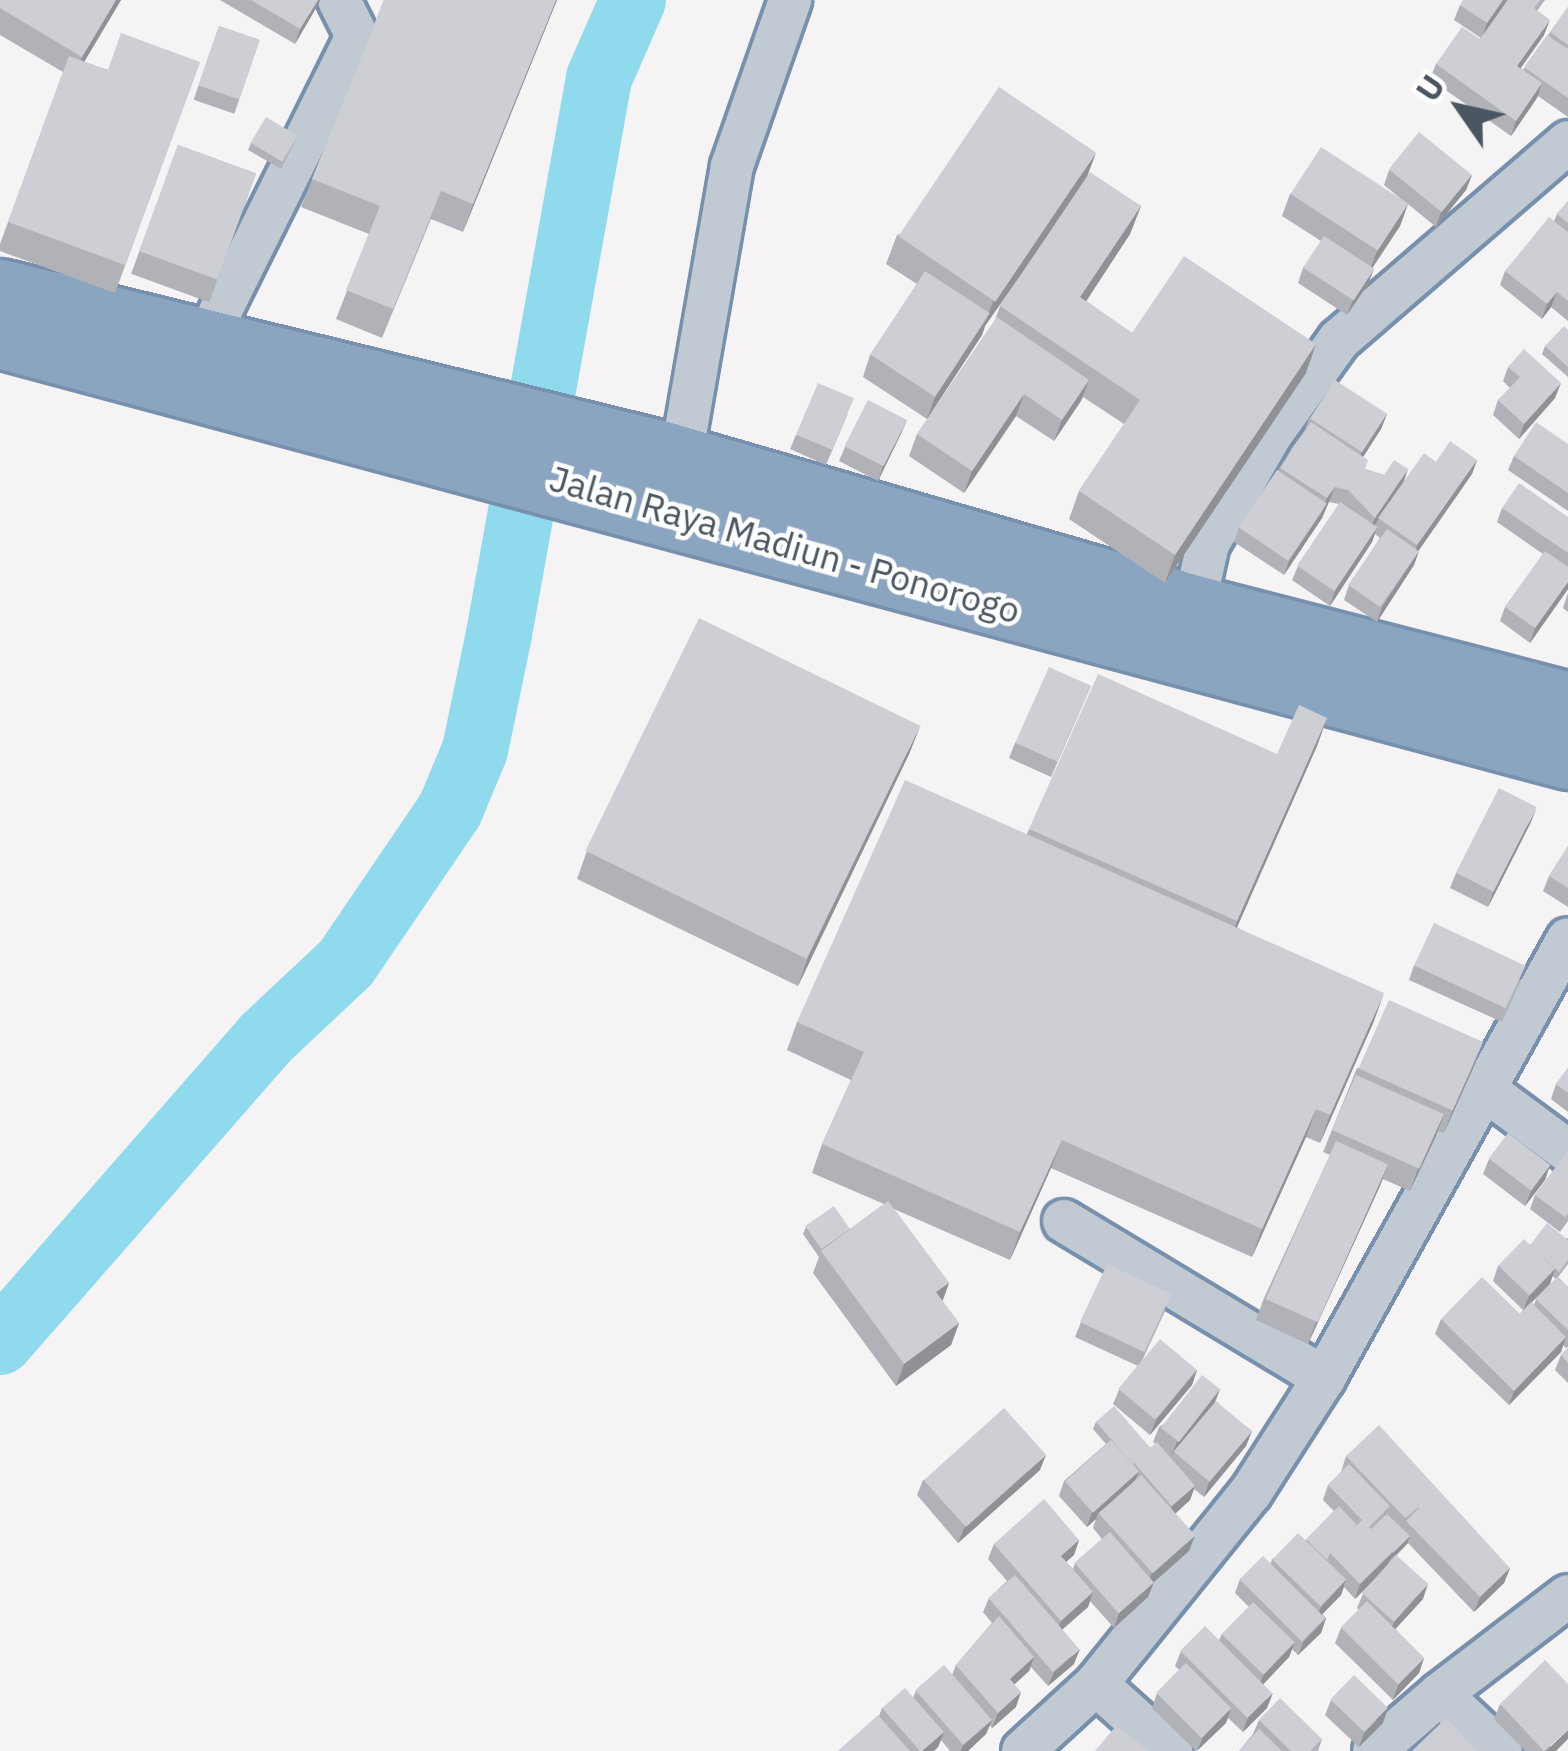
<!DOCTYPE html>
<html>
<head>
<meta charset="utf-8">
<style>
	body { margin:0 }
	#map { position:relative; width:1568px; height:1751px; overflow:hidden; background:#f5f3f3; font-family:"IBM Plex Sans",sans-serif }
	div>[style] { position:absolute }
	.river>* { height:66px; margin:-33px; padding:0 33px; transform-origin:33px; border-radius:33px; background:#90daee }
	.roads { filter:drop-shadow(3px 0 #7690ad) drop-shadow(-3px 0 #7690ad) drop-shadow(0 3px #7690ad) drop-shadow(0 -3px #7690ad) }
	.minor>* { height:42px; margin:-21px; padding:0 21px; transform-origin:21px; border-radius:21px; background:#c1cad2 }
	.highway>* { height:63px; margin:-31.5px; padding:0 31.5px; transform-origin:31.5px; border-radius:31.5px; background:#8ba5c1 }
	.wall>* { inset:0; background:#b0b2b7; transform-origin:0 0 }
	.shaded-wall>* { inset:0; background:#909195 }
	.building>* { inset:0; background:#cdcfd5; transform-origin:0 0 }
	span { translate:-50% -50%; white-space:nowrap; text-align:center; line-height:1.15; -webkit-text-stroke:9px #fff; paint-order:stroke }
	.street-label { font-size:36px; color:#4a5661 }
	.north { position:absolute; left:1400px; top:48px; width:120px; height:120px; -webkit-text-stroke:9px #fff; paint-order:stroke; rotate:304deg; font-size:33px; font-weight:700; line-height:48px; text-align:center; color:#4a5661 }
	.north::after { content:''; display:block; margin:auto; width:42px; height:54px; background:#4a5661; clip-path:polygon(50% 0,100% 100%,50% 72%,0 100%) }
</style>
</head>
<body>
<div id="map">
	<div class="river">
		<div style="left:0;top:1342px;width:403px;rotate:-48.8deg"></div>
		<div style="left:265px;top:1039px;width:111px;rotate:-43.2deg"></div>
		<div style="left:346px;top:963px;width:185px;rotate:-55.8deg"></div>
		<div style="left:450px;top:810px;width:65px;rotate:-67.4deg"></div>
		<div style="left:475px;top:750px;width:118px;rotate:-78.3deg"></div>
		<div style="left:499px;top:634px;width:565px;rotate:-79.8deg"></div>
		<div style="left:599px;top:78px;width:85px;rotate:-66.4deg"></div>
	</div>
	<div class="roads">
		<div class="minor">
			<div style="left:205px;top:368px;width:58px;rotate:-75deg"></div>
			<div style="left:220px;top:312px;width:308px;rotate:-63.6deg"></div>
			<div style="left:357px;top:36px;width:40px;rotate:-116.6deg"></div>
			<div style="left:681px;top:458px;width:296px;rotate:-80.1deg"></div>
			<div style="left:732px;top:166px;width:176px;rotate:-70.7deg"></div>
			<div style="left:1194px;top:607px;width:65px;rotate:-77.5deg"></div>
			<div style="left:1208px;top:544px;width:125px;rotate:-60.1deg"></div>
			<div style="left:1270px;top:436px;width:118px;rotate:-54.3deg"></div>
			<div style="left:1339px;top:340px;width:303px;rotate:-40.8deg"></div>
			<div style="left:1480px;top:1086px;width:109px;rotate:36.5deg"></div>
			<div style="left:1064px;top:1221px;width:304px;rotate:31.1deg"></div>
			<div style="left:1096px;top:1684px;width:101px;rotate:41.8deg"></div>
			<div style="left:1440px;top:1694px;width:161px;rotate:-37.4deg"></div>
			<div style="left:1023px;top:1751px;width:99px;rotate:-42.5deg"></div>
			<div style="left:1096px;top:1684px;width:247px;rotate:-51.1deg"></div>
			<div style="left:1251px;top:1492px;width:135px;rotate:-57.4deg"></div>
			<div style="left:1324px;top:1378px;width:502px;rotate:-60.93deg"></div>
			<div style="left:1374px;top:1751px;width:87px;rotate:-40.8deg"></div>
			<div style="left:1440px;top:1694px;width:83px;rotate:43.1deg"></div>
		</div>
		<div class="highway">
			<div style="left:0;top:291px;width:683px;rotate:13.73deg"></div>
			<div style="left:663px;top:453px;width:553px;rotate:16.17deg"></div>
			<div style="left:1194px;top:607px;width:386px;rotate:14.5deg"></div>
			<div style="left:0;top:336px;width:1624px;rotate:15.03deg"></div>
		</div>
	</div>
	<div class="wall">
		<div style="clip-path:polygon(0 0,121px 0,84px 62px,108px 70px,200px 62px,115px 293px,0 251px,0 244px,63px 72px,0 35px)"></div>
		<div style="clip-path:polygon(220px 0,320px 0,295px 44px)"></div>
		<div style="clip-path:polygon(384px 0,557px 0,463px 232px,431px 219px,382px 338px,336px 319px,369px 234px,301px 207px)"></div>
		<div style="clip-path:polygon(1508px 0,1545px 0,1537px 11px,1544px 35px,1521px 68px,1523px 70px,1568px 7px,1568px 117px,1538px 96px,1511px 136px,1430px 79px,1436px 64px,1481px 38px,1454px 20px,1460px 5px)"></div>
		<div style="left:219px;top:26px;width:43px;height:78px;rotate:19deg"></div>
		<div style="clip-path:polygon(298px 136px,281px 169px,248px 150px,251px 143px)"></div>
		<div style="left:178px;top:145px;width:83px;height:137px;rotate:20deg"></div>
		<div style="clip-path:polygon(1389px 170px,1472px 175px,1466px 190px,1436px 227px,1408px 204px,1400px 226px,1372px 268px,1368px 284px,1347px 315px,1298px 283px,1303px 268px,1321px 241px,1282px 216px,1290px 194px,1406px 203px,1384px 185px)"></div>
		<div style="clip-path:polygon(1088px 174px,1141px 206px,1130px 234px,1086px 301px,1132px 333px,1306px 373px,1165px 583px,1069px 519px,1079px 491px,1124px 424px,1083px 397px,1054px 441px,1016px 416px,964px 493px,909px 456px,917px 434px,995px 320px,1000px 306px,1023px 272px,985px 326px,982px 335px,927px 419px,863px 377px,870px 355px,917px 284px,886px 264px,897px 235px)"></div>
		<div style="clip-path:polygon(1568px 201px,1568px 321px,1551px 307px,1542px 319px,1500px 285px,1505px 271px,1554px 221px,1557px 214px)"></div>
		<div style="clip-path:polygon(1568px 330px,1568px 377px,1542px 354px,1545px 346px)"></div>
		<div style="clip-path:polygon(1508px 367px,1555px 398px,1519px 439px,1493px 415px,1498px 400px,1510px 388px,1503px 381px)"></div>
		<div style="clip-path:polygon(848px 413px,826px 465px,790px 449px,796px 435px)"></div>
		<div style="clip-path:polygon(1387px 414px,1381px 429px,1363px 457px,1365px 469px,1404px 481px,1436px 462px,1477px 460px,1472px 474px,1419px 550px,1414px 565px,1377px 622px,1344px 600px,1349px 585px,1380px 538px,1375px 534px,1372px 542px,1330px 606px,1292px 580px,1298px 566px,1339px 504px,1329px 502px,1322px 518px,1284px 575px,1234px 542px,1239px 527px,1304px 432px,1309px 418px)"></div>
		<div style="clip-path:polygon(907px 420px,878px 481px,839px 461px,845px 447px)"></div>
		<div style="clip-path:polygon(1568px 444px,1568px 511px,1508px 470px,1514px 456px)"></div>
		<div style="clip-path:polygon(1502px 508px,1568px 517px,1568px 589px,1530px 643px,1500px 621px,1505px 607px,1543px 554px,1497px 522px)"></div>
		<div style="clip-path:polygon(1568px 593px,1568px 612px,1563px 608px)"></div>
		<div style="clip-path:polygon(1091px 686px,1051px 777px,1009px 758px,1015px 743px)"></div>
		<div style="clip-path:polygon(1327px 718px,1317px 746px,1237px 927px,1374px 1021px,1320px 1143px,1306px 1137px,1252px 1257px,1051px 1168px,1010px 1260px,894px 1209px,949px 1283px,942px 1301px,959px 1323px,951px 1345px,896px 1386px,813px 1273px,819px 1257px,803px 1234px,806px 1227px,850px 1229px,884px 1204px,812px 1173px,822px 1144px,851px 1080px,787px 1050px,797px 1022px,1027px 834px,1029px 829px,1277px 754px)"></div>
		<div style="clip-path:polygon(910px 752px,798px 986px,577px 879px,587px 851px)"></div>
		<div style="clip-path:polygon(1531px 822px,1488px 907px,1450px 888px,1456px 873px)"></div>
		<div style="clip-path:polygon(1568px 846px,1568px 907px,1543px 891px,1549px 876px)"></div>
		<div style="clip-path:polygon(1414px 965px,1521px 980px,1502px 1022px,1409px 980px)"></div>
		<div style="clip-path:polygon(1475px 1064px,1444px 1133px,1438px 1131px,1410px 1191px,1383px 1179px,1308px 1344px,1256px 1320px,1264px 1298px,1330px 1155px,1323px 1152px,1357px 1068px)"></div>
		<div style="clip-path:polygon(1568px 1068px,1568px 1112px,1551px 1099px,1556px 1084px)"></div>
		<div style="clip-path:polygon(1568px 1151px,1568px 1221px,1560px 1232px,1530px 1209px,1535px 1195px)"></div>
		<div style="clip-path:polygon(1489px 1159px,1550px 1165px,1545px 1180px,1525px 1206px,1483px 1174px)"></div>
		<div style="clip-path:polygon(evenodd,1568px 1238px,1568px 1264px,1558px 1277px,1568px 1287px,1568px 1347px,1566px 1348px,1563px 1345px,1561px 1352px,1509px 1405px,1435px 1334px,1441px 1319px,1520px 1314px,1523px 1310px,1493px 1281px,1498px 1266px,1530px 1245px,1568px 1238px,1552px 1276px,1556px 1279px,1536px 1299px,1534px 1305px,1532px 1302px,1550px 1284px,1552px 1276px)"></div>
		<div style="clip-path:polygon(1166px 1309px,1141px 1363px,1197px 1370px,1192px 1385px,1150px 1435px,1113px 1404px,1119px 1390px,1138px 1366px,1075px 1337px,1081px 1322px)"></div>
		<div style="clip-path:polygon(1568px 1348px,1568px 1383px,1555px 1370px,1561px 1355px)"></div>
		<div style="clip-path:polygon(1220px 1389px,1215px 1403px,1252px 1431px,1246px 1446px,1204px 1497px,1194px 1489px,1190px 1500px,1175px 1514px,1189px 1551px,1154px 1582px,1148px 1597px,1114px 1628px,1090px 1601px,1088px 1607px,1062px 1629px,1074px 1664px,1048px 1686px,1031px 1667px,1029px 1671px,1014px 1684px,1016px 1707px,992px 1728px,990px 1725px,986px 1734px,968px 1751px,950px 1751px,941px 1740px,938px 1747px,934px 1751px,838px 1751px,879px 1716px,882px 1708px,913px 1698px,916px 1691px,952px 1675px,956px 1665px,992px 1623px,983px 1612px,989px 1598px,1007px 1581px,988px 1559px,994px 1544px,1079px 1540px,1074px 1555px,1066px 1562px,1073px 1569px,1075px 1563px,1102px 1539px,1093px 1528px,1096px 1519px,1087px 1527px,1059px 1496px,1064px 1481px,1106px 1444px,1093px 1429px,1096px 1422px,1151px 1448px,1156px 1444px,1153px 1442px,1159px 1427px)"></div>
		<div style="clip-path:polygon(1346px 1456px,1510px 1568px,1504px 1583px,1474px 1612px,1408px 1543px,1389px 1564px,1423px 1599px,1395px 1629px,1424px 1658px,1419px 1673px,1393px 1700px,1335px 1643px,1341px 1628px,1359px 1610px,1357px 1608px,1363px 1594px,1379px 1575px,1355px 1599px,1344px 1587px,1341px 1595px,1322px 1614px,1326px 1618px,1321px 1633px,1298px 1655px,1292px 1649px,1289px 1657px,1263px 1684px,1267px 1708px,1243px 1732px,1228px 1718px,1226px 1723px,1196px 1751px,1152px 1708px,1157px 1693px,1179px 1670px,1175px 1666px,1181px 1651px,1219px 1640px,1222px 1634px,1249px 1607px,1235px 1593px,1240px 1579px,1271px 1563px,1272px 1559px,1306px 1540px,1334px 1511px,1323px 1500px,1328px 1485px,1341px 1472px)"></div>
		<div style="clip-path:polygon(1040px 1470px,958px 1543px,917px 1495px,923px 1480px)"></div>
		<div style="clip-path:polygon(1331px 1700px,1383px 1723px,1359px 1747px,1325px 1715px)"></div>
		<div style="clip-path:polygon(1500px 1704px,1556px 1751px,1525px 1751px,1494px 1719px)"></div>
		<div style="clip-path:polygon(1259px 1720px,1322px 1739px,1318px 1751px,1239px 1751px,1253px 1734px)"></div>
	</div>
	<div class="shaded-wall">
		<div style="clip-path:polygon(116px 0,121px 0,74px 79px,82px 57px)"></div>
		<div style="clip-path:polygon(318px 0,320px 0,318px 5px,295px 44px,300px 29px)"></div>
		<div style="clip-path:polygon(556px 0,557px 0,463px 232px,473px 204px)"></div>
		<div style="clip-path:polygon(1503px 0,1507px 0,1482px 38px,1487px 23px)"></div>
		<div style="clip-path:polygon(1550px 20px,1544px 35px,1512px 80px,1517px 66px)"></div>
		<div style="clip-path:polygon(1542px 83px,1537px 98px,1511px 136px,1516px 121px)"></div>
		<div style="clip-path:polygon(1096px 153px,1085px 182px,985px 326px,982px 335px,927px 419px,935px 397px,987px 318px,993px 302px)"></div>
		<div style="clip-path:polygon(1472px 175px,1466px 190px,1436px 227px,1441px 212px)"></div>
		<div style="clip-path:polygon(1408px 204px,1400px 226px,1369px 273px,1377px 251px)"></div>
		<div style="clip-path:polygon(1141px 206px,1130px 234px,1070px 326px,1080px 297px)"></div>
		<div style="clip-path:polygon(1374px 269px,1368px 284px,1347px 315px,1353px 300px)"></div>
		<div style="clip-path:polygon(1557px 292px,1551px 307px,1542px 319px,1547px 304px)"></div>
		<div style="clip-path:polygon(1316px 344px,1306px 373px,1165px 583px,1175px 555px)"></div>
		<div style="clip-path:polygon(1089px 380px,1081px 401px,1054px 441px,1062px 420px)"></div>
		<div style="clip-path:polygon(1561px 383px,1555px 398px,1519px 439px,1524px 424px)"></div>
		<div style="clip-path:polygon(1024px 394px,1016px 416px,964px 493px,972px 471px)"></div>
		<div style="clip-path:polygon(1387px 414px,1381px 429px,1356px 468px,1361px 453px)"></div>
		<div style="clip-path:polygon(907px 420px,901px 434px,878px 481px,883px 466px)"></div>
		<div style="clip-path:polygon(1477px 460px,1472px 474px,1412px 560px,1417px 545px)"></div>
		<div style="clip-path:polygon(1408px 469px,1403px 484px,1369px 533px,1375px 518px)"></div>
		<div style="clip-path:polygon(1335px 487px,1322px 518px,1284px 575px,1289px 561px,1323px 510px,1327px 498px)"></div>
		<div style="clip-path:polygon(1377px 527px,1372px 542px,1330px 606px,1335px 591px)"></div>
		<div style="clip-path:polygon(1419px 551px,1414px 565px,1377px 622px,1382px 607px)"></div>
		<div style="clip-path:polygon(1568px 582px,1568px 589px,1530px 643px,1535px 628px)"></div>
		<div style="clip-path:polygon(1327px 718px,1317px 746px,1227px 950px,1237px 921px)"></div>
		<div style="clip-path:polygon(921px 724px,910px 752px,798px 986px,808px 957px)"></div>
		<div style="clip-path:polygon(1537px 807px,1531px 822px,1488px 907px,1493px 892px)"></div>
		<div style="clip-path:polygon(1384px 993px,1374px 1021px,1320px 1143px,1330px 1115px)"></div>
		<div style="clip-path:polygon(1483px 1042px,1475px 1064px,1444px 1133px,1452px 1112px)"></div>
		<div style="clip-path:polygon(1316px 1109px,1306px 1137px,1252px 1257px,1262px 1229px)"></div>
		<div style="clip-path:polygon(1444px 1114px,1436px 1136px,1410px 1191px,1418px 1169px)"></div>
		<div style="clip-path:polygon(1062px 1140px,1051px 1168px,1010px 1260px,1020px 1232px)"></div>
		<div style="clip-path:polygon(1388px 1164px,1380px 1186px,1308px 1344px,1316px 1322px)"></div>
		<div style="clip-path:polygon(1550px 1165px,1545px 1180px,1525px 1206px,1531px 1191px)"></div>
		<div style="clip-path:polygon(1555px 1269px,1550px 1284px,1523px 1311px,1529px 1296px)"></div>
		<div style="clip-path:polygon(949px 1283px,941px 1305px,936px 1292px)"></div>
		<div style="clip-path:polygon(959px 1323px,951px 1345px,896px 1386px,904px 1364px)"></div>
		<div style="clip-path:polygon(1566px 1337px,1561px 1352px,1509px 1405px,1514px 1391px)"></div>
		<div style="clip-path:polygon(1197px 1370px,1192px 1385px,1150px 1435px,1156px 1420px)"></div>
		<div style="clip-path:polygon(1220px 1389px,1214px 1404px,1171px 1456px,1177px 1442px)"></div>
		<div style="clip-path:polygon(1252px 1431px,1246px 1446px,1204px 1497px,1209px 1482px)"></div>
		<div style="clip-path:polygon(1046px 1455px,1040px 1470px,958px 1543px,964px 1528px)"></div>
		<div style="clip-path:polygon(1139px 1471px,1133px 1486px,1098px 1513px,1096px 1519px,1087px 1527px,1092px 1512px)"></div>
		<div style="clip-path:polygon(1195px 1486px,1190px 1500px,1167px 1521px,1172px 1506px)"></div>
		<div style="clip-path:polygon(1195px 1536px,1189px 1551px,1154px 1582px,1148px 1597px,1114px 1628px,1119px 1613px,1146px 1589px,1151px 1574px)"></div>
		<div style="clip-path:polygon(1410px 1536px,1407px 1544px,1390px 1560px,1388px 1566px,1355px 1599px,1360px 1584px)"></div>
		<div style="clip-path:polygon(1079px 1540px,1074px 1555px,1056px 1571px,1061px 1556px)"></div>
		<div style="clip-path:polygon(1510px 1568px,1504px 1583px,1474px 1612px,1480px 1597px)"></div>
		<div style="clip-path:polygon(1346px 1580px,1341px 1595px,1315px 1622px,1321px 1607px)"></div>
		<div style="clip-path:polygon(1428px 1584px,1423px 1599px,1388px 1637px,1394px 1622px)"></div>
		<div style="clip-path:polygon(1093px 1592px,1088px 1607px,1055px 1636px,1061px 1621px)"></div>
		<div style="clip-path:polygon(1326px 1618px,1321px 1633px,1298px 1655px,1304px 1641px)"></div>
		<div style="clip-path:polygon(1295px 1642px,1289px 1657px,1258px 1690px,1263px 1675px)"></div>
		<div style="clip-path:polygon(1080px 1649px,1074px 1664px,1048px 1686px,1054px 1672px)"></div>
		<div style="clip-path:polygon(1034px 1657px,1029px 1671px,1004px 1694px,1010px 1679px)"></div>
		<div style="clip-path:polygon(1424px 1658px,1419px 1673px,1393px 1700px,1398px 1685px)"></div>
		<div style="clip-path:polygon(1021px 1692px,1016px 1707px,992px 1728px,998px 1713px)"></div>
		<div style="clip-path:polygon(1273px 1693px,1267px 1708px,1243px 1732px,1248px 1717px)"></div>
		<div style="clip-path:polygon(1231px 1708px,1226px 1723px,1197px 1751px,1203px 1737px)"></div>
		<div style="clip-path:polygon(1388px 1708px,1383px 1723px,1359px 1747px,1364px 1733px)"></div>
		<div style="clip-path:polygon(992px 1720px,986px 1734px,968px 1751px,961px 1751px,963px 1745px)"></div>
		<div style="clip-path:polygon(1568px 1730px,1568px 1739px,1556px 1751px,1546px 1751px)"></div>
		<div style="clip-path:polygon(944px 1732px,938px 1747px,934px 1751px,922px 1751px)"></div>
	</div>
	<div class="building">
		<div style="clip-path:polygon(0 0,116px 0,82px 57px,0 8px)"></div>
		<div style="clip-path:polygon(251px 0,318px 0,300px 29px)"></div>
		<div style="clip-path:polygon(384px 0,556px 0,473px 204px,441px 191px,393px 309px,346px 290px,380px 206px,312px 179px)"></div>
		<div style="clip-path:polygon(1463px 0,1503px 0,1487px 23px,1460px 5px)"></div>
		<div style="clip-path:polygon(1508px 0,1540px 0,1534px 8px,1550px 20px,1517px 66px,1542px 83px,1516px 121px,1436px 64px,1462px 27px,1480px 39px)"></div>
		<div style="clip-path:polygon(1568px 7px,1568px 45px,1550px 32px)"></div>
		<div style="left:219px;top:26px;width:43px;height:63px;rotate:19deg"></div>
		<div style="clip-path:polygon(121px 33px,200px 62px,125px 265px,8px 222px,69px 56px,108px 70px)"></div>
		<div style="clip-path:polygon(1547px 35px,1568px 49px,1568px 98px,1524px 67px)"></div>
		<div style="left:999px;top:87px;width:117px;height:180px;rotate:34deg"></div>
		<div style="left:266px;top:117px;width:37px;height:30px;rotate:31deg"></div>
		<div style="left:1419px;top:132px;width:68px;height:48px;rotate:39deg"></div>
		<div style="left:178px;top:145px;width:83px;height:113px;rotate:20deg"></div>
		<div style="left:1321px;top:147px;width:104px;height:56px;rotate:33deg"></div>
		<div style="clip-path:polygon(1090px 172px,1141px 206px,1080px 297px,1132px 333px,1184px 256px,1316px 344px,1175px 555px,1079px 491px,1140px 400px,1000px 306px)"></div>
		<div style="clip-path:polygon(1568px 201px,1568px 223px,1557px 214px)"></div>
		<div style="clip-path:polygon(1549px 217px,1568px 232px,1568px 301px,1557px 292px,1547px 304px,1505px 271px)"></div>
		<div style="left:1324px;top:236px;width:60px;height:38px;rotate:33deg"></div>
		<div style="left:925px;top:271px;width:77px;height:100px;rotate:33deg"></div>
		<div style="clip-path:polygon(997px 317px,1089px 380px,1062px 420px,1024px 394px,972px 471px,917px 434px)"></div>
		<div style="clip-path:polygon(1564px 326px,1568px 330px,1568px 367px,1545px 346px)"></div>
		<div style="clip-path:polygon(1524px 349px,1561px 383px,1524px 424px,1498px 400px,1520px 377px,1508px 367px)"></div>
		<div style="left:1335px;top:380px;width:62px;height:46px;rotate:33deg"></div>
		<div style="left:818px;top:383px;width:39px;height:56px;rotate:23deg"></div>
		<div style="left:868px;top:400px;width:44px;height:52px;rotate:27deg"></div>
		<div style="clip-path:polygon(1311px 422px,1368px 460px,1365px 469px,1384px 475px,1394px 460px,1408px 469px,1375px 518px,1348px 490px,1335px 487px,1327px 498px,1280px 468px)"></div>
		<div style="clip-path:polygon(1536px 422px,1568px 444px,1568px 493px,1514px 456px)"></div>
		<div style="clip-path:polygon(1450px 441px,1477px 460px,1417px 545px,1378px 518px,1424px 453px,1436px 462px)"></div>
		<div style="left:1277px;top:470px;width:60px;height:69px;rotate:34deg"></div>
		<div style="clip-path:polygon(1519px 483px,1568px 517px,1568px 553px,1502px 508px)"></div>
		<div style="left:1340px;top:502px;width:45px;height:77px;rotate:34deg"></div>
		<div style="left:1387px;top:529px;width:39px;height:68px;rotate:35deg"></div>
		<div style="clip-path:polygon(1545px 551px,1568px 567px,1568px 582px,1535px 628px,1505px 607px)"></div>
		<div style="left:699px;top:618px;width:246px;height:259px;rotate:26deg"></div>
		<div style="left:1049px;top:667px;width:46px;height:83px;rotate:24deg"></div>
		<div style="clip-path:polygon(1098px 674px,1277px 754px,1299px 705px,1327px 718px,1237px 921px,1029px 829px)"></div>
		<div style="clip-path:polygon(905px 780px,1384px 993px,1330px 1115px,1316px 1109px,1262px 1229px,1062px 1140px,1020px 1232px,822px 1144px,864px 1052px,797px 1022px)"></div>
		<div style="left:1499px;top:788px;width:42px;height:95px;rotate:27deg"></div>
		<div style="clip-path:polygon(1568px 846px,1568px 888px,1549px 876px)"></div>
		<div style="left:1434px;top:923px;width:101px;height:47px;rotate:25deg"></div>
		<div style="left:1389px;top:1000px;width:103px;height:75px;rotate:24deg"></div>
		<div style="clip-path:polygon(1568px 1068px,1568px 1093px,1556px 1084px)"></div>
		<div style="left:1356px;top:1075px;width:96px;height:60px;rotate:24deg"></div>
		<div style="left:1508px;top:1133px;width:53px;height:32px;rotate:37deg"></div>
		<div style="left:1336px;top:1141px;width:57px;height:173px;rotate:24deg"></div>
		<div style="clip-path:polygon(1568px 1151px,1568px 1214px,1565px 1217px,1535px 1195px)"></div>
		<div style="clip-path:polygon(888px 1201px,949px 1283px,936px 1292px,959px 1323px,904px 1364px,821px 1251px)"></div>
		<div style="left:834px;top:1206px;width:28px;height:35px;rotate:55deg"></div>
		<div style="clip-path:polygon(1547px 1223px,1568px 1240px,1568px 1260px,1559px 1272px,1530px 1245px)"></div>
		<div style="left:1524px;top:1239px;width:43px;height:37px;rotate:44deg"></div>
		<div style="left:1107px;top:1264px;width:71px;height:64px;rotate:25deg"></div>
		<div style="clip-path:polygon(1482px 1277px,1520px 1314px,1531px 1302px,1566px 1337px,1514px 1391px,1441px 1319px)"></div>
		<div style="clip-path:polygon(1557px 1277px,1568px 1287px,1568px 1330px,1536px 1299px)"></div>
		<div style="left:1160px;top:1339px;width:48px;height:65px;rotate:40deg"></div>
		<div style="clip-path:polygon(1568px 1348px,1568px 1363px,1561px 1355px)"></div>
		<div style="left:1202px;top:1375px;width:23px;height:67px;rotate:38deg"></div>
		<div style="left:1216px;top:1401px;width:47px;height:66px;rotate:40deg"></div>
		<div style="left:1114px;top:1406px;width:56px;height:24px;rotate:49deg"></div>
		<div style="left:1004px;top:1408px;width:63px;height:108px;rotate:48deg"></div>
		<div style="clip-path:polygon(1379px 1425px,1510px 1568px,1480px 1597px,1406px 1521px,1424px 1503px,1405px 1518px,1346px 1456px)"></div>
		<div style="left:1111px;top:1440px;width:42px;height:62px;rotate:48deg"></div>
		<div style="left:1157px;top:1442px;width:58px;height:31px;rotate:49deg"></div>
		<div style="clip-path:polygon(1349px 1464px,1390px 1506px,1369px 1527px,1393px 1551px,1360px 1584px,1330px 1553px,1362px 1520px,1328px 1485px)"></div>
		<div style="left:1141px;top:1475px;width:81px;height:57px;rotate:48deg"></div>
		<div style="clip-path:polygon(1044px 1499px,1079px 1540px,1061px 1556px,1093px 1592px,1061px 1621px,994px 1544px)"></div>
		<div style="clip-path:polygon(1339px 1506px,1357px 1525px,1330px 1553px,1327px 1560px,1306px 1539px)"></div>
		<div style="clip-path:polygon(1387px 1514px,1410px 1536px,1393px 1553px,1393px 1551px,1371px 1529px)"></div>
		<div style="left:1110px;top:1532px;width:67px;height:47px;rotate:49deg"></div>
		<div style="left:1298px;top:1533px;width:67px;height:37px;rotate:44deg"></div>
		<div style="left:1396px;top:1555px;width:43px;height:51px;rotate:42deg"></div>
		<div style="left:1263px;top:1556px;width:88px;height:33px;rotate:45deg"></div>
		<div style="left:1015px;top:1575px;width:98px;height:35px;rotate:49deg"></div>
		<div style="left:1367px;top:1601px;width:81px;height:37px;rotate:45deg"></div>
		<div style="left:1253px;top:1602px;width:58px;height:45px;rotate:44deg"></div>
		<div style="clip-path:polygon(999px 1616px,1034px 1657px,1010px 1679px,1021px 1692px,998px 1713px,956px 1665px)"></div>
		<div style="left:1205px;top:1626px;width:95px;height:35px;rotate:45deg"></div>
		<div style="clip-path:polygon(1545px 1660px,1568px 1684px,1568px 1730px,1544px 1751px,1500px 1704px)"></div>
		<div style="left:1186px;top:1663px;width:64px;height:42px;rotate:45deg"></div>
		<div style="left:944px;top:1665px;width:73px;height:38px;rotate:49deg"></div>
		<div style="left:1354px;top:1675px;width:47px;height:34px;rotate:44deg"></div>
		<div style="clip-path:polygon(905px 1688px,944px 1732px,922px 1751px,920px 1751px,882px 1708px)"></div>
		<div style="clip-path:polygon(1280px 1698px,1322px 1739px,1310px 1751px,1291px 1751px,1259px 1720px)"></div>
		<div style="clip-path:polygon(878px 1715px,910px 1751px,838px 1751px)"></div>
		<div style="clip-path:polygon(1446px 1718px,1477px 1751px,1412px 1751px)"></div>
		<div style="clip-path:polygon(1116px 1726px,1149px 1751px,1095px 1751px)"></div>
		<div style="clip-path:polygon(1259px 1729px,1282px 1751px,1239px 1751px)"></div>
	</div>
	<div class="street-label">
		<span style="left:785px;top:544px;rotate:16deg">Jalan Raya Madiun - Ponorogo</span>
	</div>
	<div class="north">U</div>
</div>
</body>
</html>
